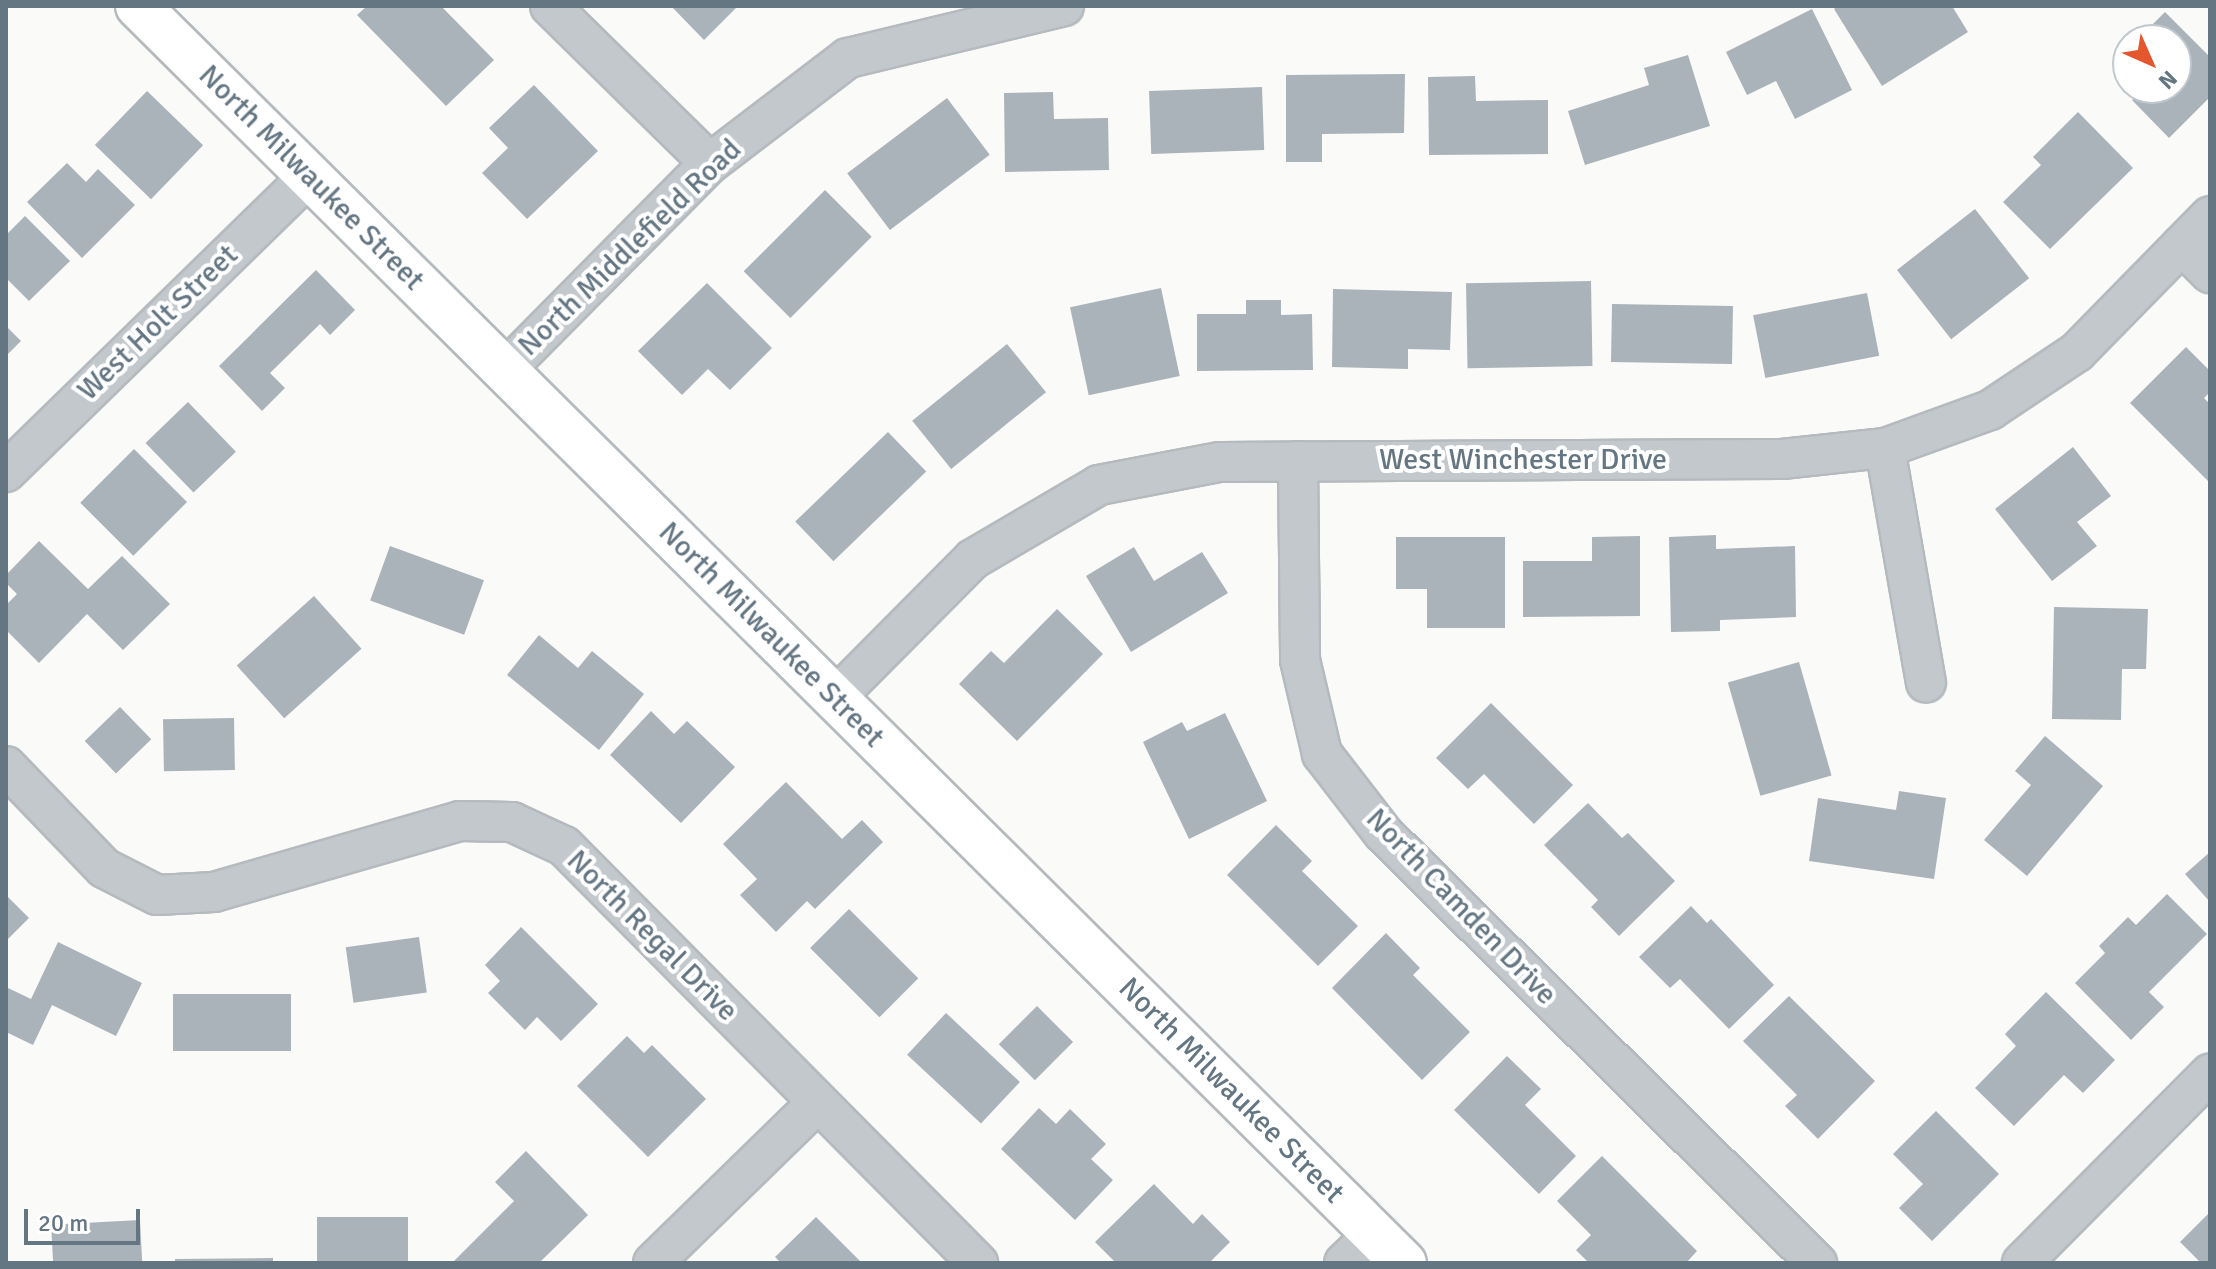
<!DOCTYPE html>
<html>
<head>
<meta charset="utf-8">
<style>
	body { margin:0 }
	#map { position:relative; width:2216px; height:1269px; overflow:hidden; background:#fafaf8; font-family:Signika,sans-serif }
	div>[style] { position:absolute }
	.building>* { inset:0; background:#aab3b9; transform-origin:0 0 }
	.roads { filter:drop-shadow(2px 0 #b5babe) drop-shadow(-2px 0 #b5babe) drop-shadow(0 2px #b5babe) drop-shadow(0 -2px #b5babe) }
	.minor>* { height:38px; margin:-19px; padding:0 19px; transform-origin:19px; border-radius:19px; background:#c3c8cc }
	.major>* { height:44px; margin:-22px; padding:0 22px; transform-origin:22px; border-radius:22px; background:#fff }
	span { translate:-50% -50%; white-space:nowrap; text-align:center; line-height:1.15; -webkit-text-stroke:8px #fff; paint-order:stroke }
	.street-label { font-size:30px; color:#657683 }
	.frame { position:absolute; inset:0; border:8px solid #657683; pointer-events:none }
	.north { position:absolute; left:2112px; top:24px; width:80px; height:80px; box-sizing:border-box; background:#fff; border:2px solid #c1c8cd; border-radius:50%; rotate:135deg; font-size:22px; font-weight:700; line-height:32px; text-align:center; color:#657683 }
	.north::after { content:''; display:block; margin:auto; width:28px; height:36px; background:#e4572e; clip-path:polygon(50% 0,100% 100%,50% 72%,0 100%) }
	.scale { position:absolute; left:24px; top:1209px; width:116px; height:36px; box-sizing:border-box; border:4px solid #657683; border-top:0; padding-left:10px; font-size:24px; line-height:28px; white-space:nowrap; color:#657683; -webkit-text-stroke:6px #fff; paint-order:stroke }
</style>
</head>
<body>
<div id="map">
	<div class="building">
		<div style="clip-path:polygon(367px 6px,441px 6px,494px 60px,446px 106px,357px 15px)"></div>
		<div style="clip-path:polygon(671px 6px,738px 6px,704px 40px)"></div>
		<div style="clip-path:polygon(1838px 6px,1952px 6px,1968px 32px,1882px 86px,1834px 9px)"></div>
		<div style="clip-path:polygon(1812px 9px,1852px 90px,1795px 119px,1776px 81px,1747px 95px,1726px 52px)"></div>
		<div style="clip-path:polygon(2165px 12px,2210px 57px,2210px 97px,2169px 138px,2132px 100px,2145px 88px,2176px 88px,2176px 40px,2137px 40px)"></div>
		<div style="clip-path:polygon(1688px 55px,1710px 126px,1585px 165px,1568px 111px,1649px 85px,1644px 68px)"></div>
		<div style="clip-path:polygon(1405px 74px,1404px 133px,1322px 134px,1322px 162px,1286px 162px,1286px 75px)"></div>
		<div style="clip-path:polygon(1475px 76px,1476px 101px,1548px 100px,1548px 154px,1429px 155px,1428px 77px)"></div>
		<div style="clip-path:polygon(534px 85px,598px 151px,527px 219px,482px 173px,508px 148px,489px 128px)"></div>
		<div style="left:1262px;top:87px;width:63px;height:113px;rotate:88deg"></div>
		<div style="left:147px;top:91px;width:78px;height:75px;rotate:44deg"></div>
		<div style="clip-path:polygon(1053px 92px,1054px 119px,1108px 118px,1109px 170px,1005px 172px,1004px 93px)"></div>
		<div style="left:947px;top:98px;width:71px;height:125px;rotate:53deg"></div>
		<div style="clip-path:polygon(2078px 112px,2133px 168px,2050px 249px,2003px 202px,2041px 165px,2033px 157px)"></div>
		<div style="clip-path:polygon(67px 163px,86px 182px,98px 169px,135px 205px,82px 258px,27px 202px)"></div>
		<div style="left:825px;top:190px;width:66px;height:115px;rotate:45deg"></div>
		<div style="left:1975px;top:209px;width:88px;height:99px;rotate:52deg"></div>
		<div style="clip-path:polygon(25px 216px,70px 261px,29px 301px,6px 278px,6px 235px)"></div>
		<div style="clip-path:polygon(316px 270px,355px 310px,330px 335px,320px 324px,270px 373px,285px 388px,262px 411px,219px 366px)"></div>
		<div style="left:1591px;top:281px;width:85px;height:125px;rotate:89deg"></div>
		<div style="clip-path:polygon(707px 283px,772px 348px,730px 390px,708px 369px,682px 395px,638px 351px)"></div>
		<div style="left:1161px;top:288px;width:90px;height:93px;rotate:78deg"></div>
		<div style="clip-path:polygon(1333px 289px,1452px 292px,1450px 350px,1408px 349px,1408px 369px,1332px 367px)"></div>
		<div style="left:1867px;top:293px;width:64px;height:116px;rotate:79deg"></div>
		<div style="clip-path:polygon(1246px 300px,1281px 300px,1281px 315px,1312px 314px,1313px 370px,1197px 371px,1197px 314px,1246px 314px)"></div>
		<div style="left:1733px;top:306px;width:58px;height:121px;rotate:91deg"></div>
		<div style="clip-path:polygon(6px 326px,21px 341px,6px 356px)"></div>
		<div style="left:1007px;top:344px;width:62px;height:122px;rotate:51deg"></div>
		<div style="clip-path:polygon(2186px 347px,2210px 371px,2210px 392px,2204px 398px,2210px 404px,2210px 483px,2130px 403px)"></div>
		<div style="left:188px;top:402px;width:69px;height:59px;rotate:46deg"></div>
		<div style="left:888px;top:432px;width:55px;height:129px;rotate:46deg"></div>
		<div style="clip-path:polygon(2073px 447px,2111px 496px,2077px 522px,2097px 546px,2052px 581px,1995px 509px)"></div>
		<div style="left:134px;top:449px;width:75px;height:76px;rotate:45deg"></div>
		<div style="clip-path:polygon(1716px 535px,1716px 549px,1795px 546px,1796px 617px,1720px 620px,1720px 631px,1671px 632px,1669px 537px)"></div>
		<div style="clip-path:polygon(1640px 536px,1640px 616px,1523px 617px,1523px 561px,1592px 561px,1592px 537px)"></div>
		<div style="clip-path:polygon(1396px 537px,1505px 537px,1505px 628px,1427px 628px,1427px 589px,1396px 589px)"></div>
		<div style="clip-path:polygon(39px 541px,88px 589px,122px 556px,170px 604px,123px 650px,87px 614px,39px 663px,6px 630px,6px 605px,17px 594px,6px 583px,6px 575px)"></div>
		<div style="left:390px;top:546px;width:100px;height:58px;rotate:20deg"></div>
		<div style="clip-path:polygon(1134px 547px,1154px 581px,1202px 552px,1228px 593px,1131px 652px,1086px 576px)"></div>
		<div style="left:314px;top:596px;width:71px;height:104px;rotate:48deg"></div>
		<div style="clip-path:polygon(2054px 607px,2148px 609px,2146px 669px,2122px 669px,2121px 720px,2052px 719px)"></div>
		<div style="clip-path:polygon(1057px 609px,1103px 654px,1017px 741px,959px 684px,991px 651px,1004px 663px)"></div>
		<div style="clip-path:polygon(539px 635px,578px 668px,592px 651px,644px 694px,599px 750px,507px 675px)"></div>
		<div style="left:1799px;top:662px;width:118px;height:74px;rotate:74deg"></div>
		<div style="clip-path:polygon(1491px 703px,1573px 785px,1534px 824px,1484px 774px,1468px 789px,1436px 758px)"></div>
		<div style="left:120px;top:707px;width:45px;height:49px;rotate:46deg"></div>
		<div style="clip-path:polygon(651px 711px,674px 734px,687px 721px,735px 767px,681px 823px,610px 755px)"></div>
		<div style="clip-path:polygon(1225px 713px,1267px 801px,1189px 839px,1143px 742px,1182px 722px,1187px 731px)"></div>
		<div style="left:234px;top:718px;width:52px;height:71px;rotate:89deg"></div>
		<div style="clip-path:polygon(2045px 736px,2103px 786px,2027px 876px,1984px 840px,2031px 785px,2015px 771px)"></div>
		<div style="clip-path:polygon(786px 782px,842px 839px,862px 820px,883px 842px,815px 909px,807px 901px,776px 932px,740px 895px,757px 879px,723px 844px)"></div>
		<div style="clip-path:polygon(1899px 791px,1946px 798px,1934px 879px,1809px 861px,1818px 798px,1896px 810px)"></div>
		<div style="clip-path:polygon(1588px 803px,1622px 838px,1628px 833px,1675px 881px,1619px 936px,1591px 907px,1598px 900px,1544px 845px)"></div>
		<div style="clip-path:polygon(1276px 825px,1312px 861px,1302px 871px,1358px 926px,1318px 966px,1227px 875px)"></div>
		<div style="clip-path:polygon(2210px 852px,2210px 902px,2185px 874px)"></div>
		<div style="clip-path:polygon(2167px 894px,2207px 934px,2149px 992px,2164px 1007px,2131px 1040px,2075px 983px,2105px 953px,2099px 946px,2128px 917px,2136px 925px)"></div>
		<div style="clip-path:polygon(6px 895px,29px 918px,6px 941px)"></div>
		<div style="clip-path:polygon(1691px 906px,1707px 923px,1711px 919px,1774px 985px,1729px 1029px,1680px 979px,1670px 988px,1639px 957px)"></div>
		<div style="left:849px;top:909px;width:98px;height:55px;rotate:45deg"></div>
		<div style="clip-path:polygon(521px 927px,598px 1004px,561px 1041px,537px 1017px,525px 1030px,488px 993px,500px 981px,485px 965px)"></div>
		<div style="clip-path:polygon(1386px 933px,1420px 968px,1413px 975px,1470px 1032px,1422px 1080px,1332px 988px)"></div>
		<div style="left:419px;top:937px;width:56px;height:74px;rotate:82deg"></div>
		<div style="clip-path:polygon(58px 942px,142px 983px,116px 1036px,52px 1005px,33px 1045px,6px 1032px,6px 987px,31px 999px)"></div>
		<div style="clip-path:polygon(2046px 992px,2115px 1060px,2083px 1093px,2064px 1075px,2014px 1126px,1975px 1088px,2016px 1046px,2005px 1034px)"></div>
		<div style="left:173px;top:994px;width:118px;height:57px"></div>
		<div style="clip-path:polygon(1789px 996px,1875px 1081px,1818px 1139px,1785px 1106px,1797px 1095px,1743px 1041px)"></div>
		<div style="left:1037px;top:1006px;width:51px;height:54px;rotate:45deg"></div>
		<div style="left:946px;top:1013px;width:101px;height:57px;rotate:43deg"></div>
		<div style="clip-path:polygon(627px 1036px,644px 1053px,652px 1045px,706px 1099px,648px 1157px,577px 1086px)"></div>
		<div style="clip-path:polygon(1507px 1056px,1541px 1089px,1525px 1105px,1576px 1156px,1539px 1194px,1454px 1110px)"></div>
		<div style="clip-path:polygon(1039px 1108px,1056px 1124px,1070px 1109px,1106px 1144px,1091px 1159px,1113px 1180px,1075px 1220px,1001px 1149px)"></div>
		<div style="clip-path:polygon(1936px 1111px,1999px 1174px,1932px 1241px,1899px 1208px,1923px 1184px,1893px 1154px)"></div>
		<div style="clip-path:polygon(526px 1151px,588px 1215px,539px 1263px,452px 1263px,514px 1201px,495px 1182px)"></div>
		<div style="clip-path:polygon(1602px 1156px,1697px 1251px,1686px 1263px,1589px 1263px,1576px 1250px,1591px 1235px,1557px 1201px)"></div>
		<div style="clip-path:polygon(1154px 1184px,1193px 1224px,1202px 1214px,1230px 1242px,1209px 1263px,1116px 1263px,1095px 1242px)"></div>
		<div style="clip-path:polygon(2210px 1212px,2210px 1263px,2201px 1263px,2180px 1242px)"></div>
		<div style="left:408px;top:1217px;width:46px;height:91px;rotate:90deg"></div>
		<div style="clip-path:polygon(816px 1217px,862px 1263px,781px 1263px,775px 1257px)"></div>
		<div style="left:140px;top:1220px;width:43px;height:89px;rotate:87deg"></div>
		<div style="clip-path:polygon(273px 1258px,273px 1263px,175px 1263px,175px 1259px)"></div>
	</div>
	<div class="roads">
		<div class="minor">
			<div style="left:550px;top:6px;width:224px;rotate:44.5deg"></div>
			<div style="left:2182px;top:245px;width:40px;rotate:45deg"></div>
			<div style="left:505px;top:370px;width:291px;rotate:-45.3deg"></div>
			<div style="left:710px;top:163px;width:173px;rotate:-37.3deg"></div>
			<div style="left:848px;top:58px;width:222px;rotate:-13.5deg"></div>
			<div style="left:1885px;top:448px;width:238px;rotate:80.1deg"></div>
			<div style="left:1298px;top:461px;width:199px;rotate:89.4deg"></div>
			<div style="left:1300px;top:660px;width:97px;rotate:76.8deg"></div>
			<div style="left:1322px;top:754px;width:100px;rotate:52.3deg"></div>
			<div style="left:1383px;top:833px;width:611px;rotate:44.73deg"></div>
			<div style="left:6px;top:472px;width:425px;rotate:-44.3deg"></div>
			<div style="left:834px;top:699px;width:197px;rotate:-45.2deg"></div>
			<div style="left:973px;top:559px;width:146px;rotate:-30.4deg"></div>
			<div style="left:1099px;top:485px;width:123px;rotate:-10.8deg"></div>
			<div style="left:1220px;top:462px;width:562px;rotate:-0.31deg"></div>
			<div style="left:1782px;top:459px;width:104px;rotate:-6.1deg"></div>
			<div style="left:1885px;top:448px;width:112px;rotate:-19.9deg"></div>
			<div style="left:1990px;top:410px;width:105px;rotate:-33.7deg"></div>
			<div style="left:2077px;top:352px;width:190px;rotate:-45.6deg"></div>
			<div style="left:6px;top:766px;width:141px;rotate:46.1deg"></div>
			<div style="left:104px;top:868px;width:59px;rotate:27deg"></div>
			<div style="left:157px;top:895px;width:57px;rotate:-3deg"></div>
			<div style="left:214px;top:892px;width:256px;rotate:-16.1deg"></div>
			<div style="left:460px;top:821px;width:52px;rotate:1.1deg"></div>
			<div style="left:512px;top:822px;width:57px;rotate:24.8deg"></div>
			<div style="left:564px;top:846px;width:588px;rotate:45.21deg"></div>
			<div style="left:653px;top:1263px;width:229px;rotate:-44.3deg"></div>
			<div style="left:1344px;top:1263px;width:42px;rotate:-44deg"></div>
			<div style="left:2022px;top:1263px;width:267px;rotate:-45.2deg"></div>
		</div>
		<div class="major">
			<div style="left:138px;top:6px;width:1784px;rotate:44.8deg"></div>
		</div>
	</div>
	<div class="street-label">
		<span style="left:311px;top:178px;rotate:45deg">North Milwaukee Street</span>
		<span style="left:630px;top:248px;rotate:-44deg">North Middlefield Road</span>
		<span style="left:158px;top:323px;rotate:-44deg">West Holt Street</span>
		<span style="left:1523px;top:460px">West Winchester Drive</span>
		<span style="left:771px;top:635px;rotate:45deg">North Milwaukee Street</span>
		<span style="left:1461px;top:907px;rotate:46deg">North Camden Drive</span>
		<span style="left:652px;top:936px;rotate:45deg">North Regal Drive</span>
		<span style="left:1231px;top:1091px;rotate:45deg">North Milwaukee Street</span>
	</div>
	<div class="frame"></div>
	<div class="north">N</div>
	<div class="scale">20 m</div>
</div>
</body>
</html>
